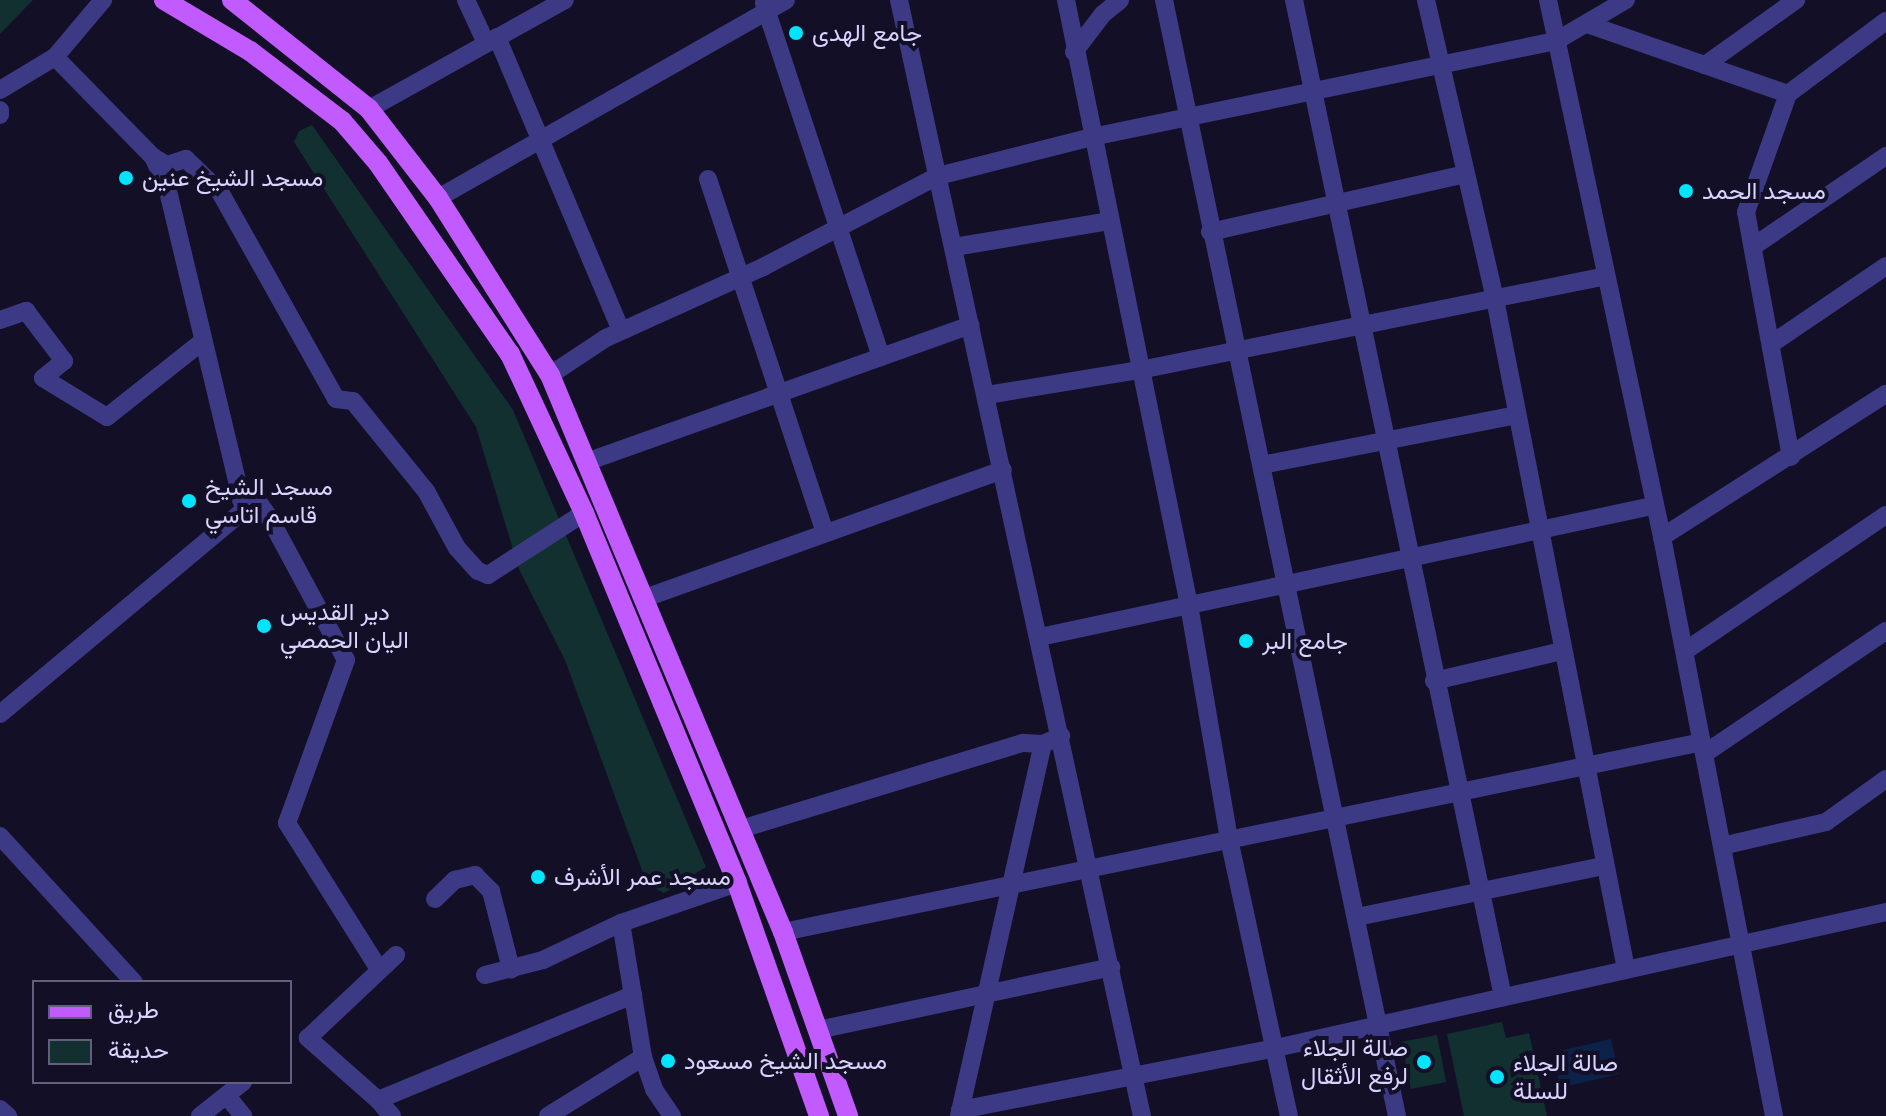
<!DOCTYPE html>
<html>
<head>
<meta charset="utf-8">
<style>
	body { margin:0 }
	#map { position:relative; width:1886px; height:1116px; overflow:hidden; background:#130f26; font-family:Mulish,Vazirmatn,sans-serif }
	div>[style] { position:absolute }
	.green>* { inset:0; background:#12302f; transform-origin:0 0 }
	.water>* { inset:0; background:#0c2248; transform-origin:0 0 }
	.minor>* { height:18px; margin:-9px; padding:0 9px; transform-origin:9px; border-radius:9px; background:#3d3a85 }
	.major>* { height:20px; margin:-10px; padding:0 10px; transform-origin:10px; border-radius:10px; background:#c25bff }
	.dots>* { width:22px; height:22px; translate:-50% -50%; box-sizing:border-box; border:4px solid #130f26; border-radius:50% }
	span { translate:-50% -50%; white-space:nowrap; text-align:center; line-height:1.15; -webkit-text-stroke:8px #130f26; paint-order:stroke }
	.poi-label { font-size:24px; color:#d9d4ff }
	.left { translate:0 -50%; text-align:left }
	.right { translate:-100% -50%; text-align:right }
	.legend { position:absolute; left:32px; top:980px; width:260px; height:104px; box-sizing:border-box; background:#130f26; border:2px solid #625e7d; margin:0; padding:10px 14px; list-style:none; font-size:24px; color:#d9d4ff }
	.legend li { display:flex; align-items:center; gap:16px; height:40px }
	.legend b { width:40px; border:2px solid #625e7d }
</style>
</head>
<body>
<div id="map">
	<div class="green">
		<div style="clip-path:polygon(0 0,33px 0,0 34px)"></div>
		<div style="clip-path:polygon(312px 125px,513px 410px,706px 867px,664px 893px,647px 884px,565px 660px,519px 569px,476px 427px,294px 142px,299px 131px)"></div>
		<div style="clip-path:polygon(1502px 1022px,1506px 1038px,1529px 1033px,1547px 1116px,1464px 1116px,1447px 1034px)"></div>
		<div style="left:1437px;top:1035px;width:48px;height:36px;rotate:79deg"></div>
	</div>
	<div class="water">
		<div style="left:1611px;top:1039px;width:36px;height:60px;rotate:77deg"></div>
	</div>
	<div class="minor">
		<div style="left:466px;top:0;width:47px;rotate:65.1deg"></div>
		<div style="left:899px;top:0;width:1142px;rotate:77.72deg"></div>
		<div style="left:1066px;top:0;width:617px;rotate:78.51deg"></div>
		<div style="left:1189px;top:605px;width:237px;rotate:80.3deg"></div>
		<div style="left:1229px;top:839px;width:283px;rotate:77.8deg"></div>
		<div style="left:1164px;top:0;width:1140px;rotate:78.21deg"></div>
		<div style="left:1294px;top:0;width:1019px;rotate:78.16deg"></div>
		<div style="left:1426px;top:0;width:307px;rotate:77deg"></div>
		<div style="left:1495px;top:299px;width:683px;rotate:78.94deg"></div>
		<div style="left:1548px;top:0;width:549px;rotate:78.01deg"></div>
		<div style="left:1662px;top:537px;width:590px;rotate:79.05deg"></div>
		<div style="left:764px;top:3px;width:373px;rotate:71.7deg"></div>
		<div style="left:1590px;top:25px;width:210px;rotate:19.2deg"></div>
		<div style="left:497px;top:37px;width:318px;rotate:67.1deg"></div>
		<div style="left:1074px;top:52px;width:48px;rotate:-52.7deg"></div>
		<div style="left:1103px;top:14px;width:22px;rotate:-39deg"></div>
		<div style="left:1705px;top:65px;width:112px;rotate:-35.5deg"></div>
		<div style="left:0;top:90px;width:64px;rotate:-31deg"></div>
		<div style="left:55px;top:57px;width:75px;rotate:-49.9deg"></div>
		<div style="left:369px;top:109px;width:224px;rotate:-29.1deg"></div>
		<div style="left:0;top:110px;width:5px;rotate:90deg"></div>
		<div style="left:153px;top:157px;width:16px;rotate:30deg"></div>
		<div style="left:167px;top:165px;width:20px;rotate:-18deg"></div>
		<div style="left:186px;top:159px;width:47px;rotate:44.1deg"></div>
		<div style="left:220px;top:192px;width:237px;rotate:60.7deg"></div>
		<div style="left:336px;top:399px;width:17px;rotate:7deg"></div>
		<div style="left:353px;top:401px;width:116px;rotate:51deg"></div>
		<div style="left:426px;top:491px;width:65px;rotate:61.5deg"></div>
		<div style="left:457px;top:548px;width:31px;rotate:48deg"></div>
		<div style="left:478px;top:571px;width:11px;rotate:22deg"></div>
		<div style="left:488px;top:575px;width:114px;rotate:-32.9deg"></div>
		<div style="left:708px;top:179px;width:373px;rotate:71.7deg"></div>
		<div style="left:438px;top:198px;width:400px;rotate:-29.6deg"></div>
		<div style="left:1210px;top:232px;width:262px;rotate:-12.8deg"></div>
		<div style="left:1754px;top:246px;width:160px;rotate:-34.3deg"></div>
		<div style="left:954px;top:247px;width:157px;rotate:-9.5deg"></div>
		<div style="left:0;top:320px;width:28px;rotate:-19deg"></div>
		<div style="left:26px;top:311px;width:63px;rotate:52.8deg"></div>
		<div style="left:64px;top:361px;width:27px;rotate:141deg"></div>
		<div style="left:43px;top:378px;width:75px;rotate:31.4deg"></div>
		<div style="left:107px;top:417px;width:122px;rotate:-38.4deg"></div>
		<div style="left:1771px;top:344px;width:139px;rotate:-34.1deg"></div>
		<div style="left:550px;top:375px;width:67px;rotate:-33.5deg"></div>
		<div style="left:606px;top:338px;width:172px;rotate:-24.3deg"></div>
		<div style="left:763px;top:267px;width:197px;rotate:-27.5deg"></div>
		<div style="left:938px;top:176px;width:159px;rotate:-14.2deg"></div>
		<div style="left:1092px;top:137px;width:474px;rotate:-11.7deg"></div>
		<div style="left:1556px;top:41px;width:81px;rotate:-30.4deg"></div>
		<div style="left:987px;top:395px;width:155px;rotate:-9.3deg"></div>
		<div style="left:1140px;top:370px;width:474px;rotate:-11.4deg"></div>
		<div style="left:1791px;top:457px;width:249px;rotate:-100.4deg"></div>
		<div style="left:1746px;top:212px;width:125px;rotate:-70.4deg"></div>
		<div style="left:1788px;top:94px;width:122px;rotate:-36.7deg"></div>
		<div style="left:589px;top:461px;width:405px;rotate:-19.6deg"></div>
		<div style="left:1262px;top:465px;width:259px;rotate:-11.1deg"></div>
		<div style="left:241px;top:500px;width:16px"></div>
		<div style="left:257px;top:500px;width:21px;rotate:55deg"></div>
		<div style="left:269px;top:517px;width:162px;rotate:61.7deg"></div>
		<div style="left:346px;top:660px;width:173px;rotate:109.9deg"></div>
		<div style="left:287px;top:823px;width:173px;rotate:57.8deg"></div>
		<div style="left:1662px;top:537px;width:266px;rotate:-32.6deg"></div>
		<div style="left:645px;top:598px;width:380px;rotate:-19.7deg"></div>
		<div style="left:1040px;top:637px;width:626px;rotate:-12.08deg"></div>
		<div style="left:1685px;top:651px;width:243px;rotate:-34.1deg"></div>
		<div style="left:1434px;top:681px;width:131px;rotate:-13.2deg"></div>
		<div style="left:0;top:714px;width:318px;rotate:-39.9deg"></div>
		<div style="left:244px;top:510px;width:331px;rotate:-103.4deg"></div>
		<div style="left:167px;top:188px;width:34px;rotate:-114deg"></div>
		<div style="left:153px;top:157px;width:140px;rotate:-134.4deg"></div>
		<div style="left:1704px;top:754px;width:220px;rotate:-34.1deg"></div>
		<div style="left:741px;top:829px;width:295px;rotate:-17deg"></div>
		<div style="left:1023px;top:743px;width:20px;rotate:3deg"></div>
		<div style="left:0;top:836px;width:198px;rotate:47.5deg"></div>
		<div style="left:1722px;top:846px;width:107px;rotate:-13deg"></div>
		<div style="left:1826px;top:822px;width:74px;rotate:-35.6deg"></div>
		<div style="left:435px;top:899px;width:28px;rotate:-44deg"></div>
		<div style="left:455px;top:880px;width:21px;rotate:-14deg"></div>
		<div style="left:475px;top:875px;width:23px;rotate:45deg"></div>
		<div style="left:491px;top:891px;width:81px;rotate:75.6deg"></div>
		<div style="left:1357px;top:917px;width:252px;rotate:-11.7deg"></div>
		<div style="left:783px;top:932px;width:938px;rotate:-11.68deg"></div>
		<div style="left:485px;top:975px;width:60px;rotate:-14.5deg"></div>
		<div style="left:543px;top:960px;width:86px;rotate:-25.4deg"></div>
		<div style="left:818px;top:1030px;width:300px;rotate:-12.1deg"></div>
		<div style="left:227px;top:1096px;width:26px;rotate:51deg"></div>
		<div style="left:378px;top:1100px;width:94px;rotate:-138.5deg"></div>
		<div style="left:308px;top:1038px;width:121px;rotate:-43.3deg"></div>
		<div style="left:0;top:1109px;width:11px;rotate:41deg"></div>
		<div style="left:960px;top:1110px;width:322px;rotate:-11.1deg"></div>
		<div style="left:1276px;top:1048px;width:625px;rotate:-12.57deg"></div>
		<div style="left:200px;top:1116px;width:55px;rotate:-38.3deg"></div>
		<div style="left:392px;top:1116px;width:21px;rotate:-131deg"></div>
		<div style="left:378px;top:1100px;width:276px;rotate:-22.4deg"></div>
		<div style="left:548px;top:1116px;width:112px;rotate:-31.8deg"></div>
		<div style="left:672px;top:1116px;width:32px;rotate:-124deg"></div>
		<div style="left:654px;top:1089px;width:34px;rotate:-109deg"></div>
		<div style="left:643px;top:1057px;width:136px;rotate:-99.3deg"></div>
		<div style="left:621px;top:923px;width:123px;rotate:-19deg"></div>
		<div style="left:959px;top:1116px;width:381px;rotate:-77.3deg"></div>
		<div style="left:1043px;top:744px;width:20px;rotate:-24deg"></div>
	</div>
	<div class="major">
		<div style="left:164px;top:0;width:100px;rotate:30.7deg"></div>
		<div style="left:250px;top:51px;width:116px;rotate:37.3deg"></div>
		<div style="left:342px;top:121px;width:55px;rotate:49.4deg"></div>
		<div style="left:378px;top:163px;width:232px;rotate:55.4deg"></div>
		<div style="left:510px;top:354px;width:175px;rotate:65deg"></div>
		<div style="left:584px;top:513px;width:400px;rotate:67.5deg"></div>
		<div style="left:737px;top:883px;width:247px;rotate:70.6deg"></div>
		<div style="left:232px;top:0;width:175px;rotate:38.5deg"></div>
		<div style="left:369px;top:109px;width:113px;rotate:52.2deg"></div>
		<div style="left:438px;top:198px;width:209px;rotate:57.7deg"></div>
		<div style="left:550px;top:375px;width:604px;rotate:67.3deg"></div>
		<div style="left:783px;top:932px;width:195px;rotate:70.5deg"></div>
	</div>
	<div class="dots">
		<div style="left:796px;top:33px;background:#00e5ff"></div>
		<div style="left:126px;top:178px;background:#00e5ff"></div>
		<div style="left:1686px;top:191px;background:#00e5ff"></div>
		<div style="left:189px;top:501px;background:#00e5ff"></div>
		<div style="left:264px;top:626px;background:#00e5ff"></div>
		<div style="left:1246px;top:641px;background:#00e5ff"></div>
		<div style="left:538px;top:877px;background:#00e5ff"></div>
		<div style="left:668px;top:1061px;background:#00e5ff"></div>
		<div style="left:1424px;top:1062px;background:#00e5ff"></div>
		<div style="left:1497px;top:1077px;background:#00e5ff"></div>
	</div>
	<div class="poi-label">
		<span class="left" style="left:812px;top:33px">جامع الهدى</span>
		<span class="left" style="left:142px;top:178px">مسجد الشيخ عنين</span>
		<span class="left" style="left:1702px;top:191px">مسجد الحمد</span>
		<span class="left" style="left:205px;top:501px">مسجد الشيخ<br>قاسم اتاسي</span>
		<span class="left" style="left:280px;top:626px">دير القديس<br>اليان الحمصي</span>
		<span class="left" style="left:1262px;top:641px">جامع البر</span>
		<span class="left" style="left:554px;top:877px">مسجد عمر الأشرف</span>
		<span class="right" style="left:1408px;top:1062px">صالة الجلاء<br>لرفع الأثقال</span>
		<span class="left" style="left:684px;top:1061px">مسجد الشيخ مسعود</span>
		<span class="left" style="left:1513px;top:1077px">صالة الجلاء<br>للسلة</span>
	</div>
	<ul class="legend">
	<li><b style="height:10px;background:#c25bff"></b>طريق</li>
	<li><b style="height:22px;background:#12302f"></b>حديقة</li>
	</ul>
</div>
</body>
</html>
